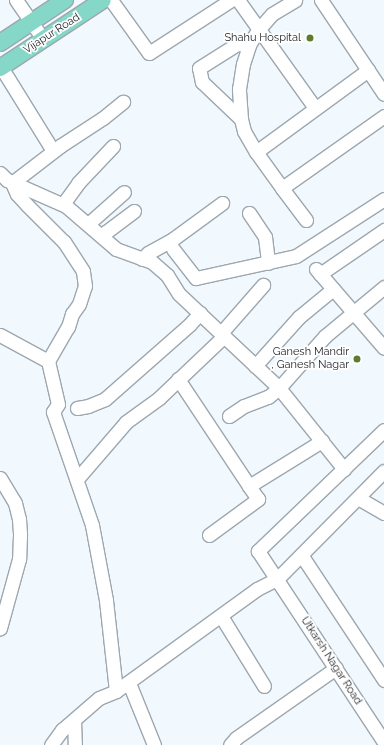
<!DOCTYPE html>
<html>
<head>
<meta charset="utf-8">
<style>
	body { margin:0 }
	#map { position:relative; width:384px; height:745px; overflow:hidden; background:#f2f9fe; font-family:Raleway,sans-serif }
	div>[style] { position:absolute }
	.roads { filter:drop-shadow(1px 0 #9da7af) drop-shadow(-1px 0 #9da7af) drop-shadow(0 1px #9da7af) drop-shadow(0 -1px #9da7af) }
	.minor>* { height:13px; margin:-6.5px; padding:0 6.5px; transform-origin:6.5px; border-radius:6.5px; background:#fff }
	.major>* { height:16px; margin:-8px; padding:0 8px; transform-origin:8px; border-radius:8px; background:#85d7c7 }
	.dots>* { width:11px; height:11px; translate:-50% -50%; box-sizing:border-box; border:2px solid #fff; border-radius:50% }
	span { translate:-50% -50%; white-space:nowrap; text-align:center; line-height:1.15; -webkit-text-stroke:3.5px #fff; paint-order:stroke }
	.street-label { font-size:11px; color:#1c1f23 }
	.poi-label { font-size:11px; color:#1c1f23 }
	.right { translate:-100% -50%; text-align:right }
</style>
</head>
<body>
<div id="map">
	<div class="roads">
		<div class="minor">
			<div style="left:16px;top:0;width:47px;rotate:55.3deg"></div>
			<div style="left:111px;top:0;width:65px;rotate:54.4deg"></div>
			<div style="left:149px;top:53px;width:98px;rotate:-32.9deg"></div>
			<div style="left:238px;top:0;width:133px;rotate:54.5deg"></div>
			<div style="left:321px;top:0;width:113px;rotate:56.2deg"></div>
			<div style="left:1px;top:67px;width:99px;rotate:58.2deg"></div>
			<div style="left:241px;top:119px;width:54px;rotate:-136.5deg"></div>
			<div style="left:202px;top:82px;width:14px;rotate:-102deg"></div>
			<div style="left:199px;top:68px;width:45px;rotate:-32.3deg"></div>
			<div style="left:237px;top:44px;width:12px;rotate:5deg"></div>
			<div style="left:256px;top:152px;width:24px;rotate:-120deg"></div>
			<div style="left:244px;top:131px;width:12px;rotate:-104deg"></div>
			<div style="left:241px;top:119px;width:30px;rotate:-94deg"></div>
			<div style="left:239px;top:89px;width:25px;rotate:-81deg"></div>
			<div style="left:243px;top:64px;width:20px;rotate:-72deg"></div>
			<div style="left:249px;top:45px;width:17px;rotate:-59deg"></div>
			<div style="left:258px;top:30px;width:21px;rotate:-49deg"></div>
			<div style="left:272px;top:14px;width:27px;rotate:-31deg"></div>
			<div style="left:0;top:173px;width:10px;rotate:45deg"></div>
			<div style="left:7px;top:180px;width:64px;rotate:23.8deg"></div>
			<div style="left:66px;top:206px;width:66px;rotate:40.7deg"></div>
			<div style="left:116px;top:249px;width:38px;rotate:20deg"></div>
			<div style="left:152px;top:262px;width:20px;rotate:41deg"></div>
			<div style="left:167px;top:275px;width:22px;rotate:58deg"></div>
			<div style="left:179px;top:294px;width:137px;rotate:43.2deg"></div>
			<div style="left:279px;top:388px;width:104px;rotate:51.3deg"></div>
			<div style="left:282px;top:188px;width:44px;rotate:-125.8deg"></div>
			<div style="left:256px;top:152px;width:139px;rotate:-36.2deg"></div>
			<div style="left:63px;top:204px;width:26px;rotate:-54deg"></div>
			<div style="left:78px;top:183px;width:51px;rotate:-46.6deg"></div>
			<div style="left:249px;top:213px;width:29px;rotate:56deg"></div>
			<div style="left:265px;top:237px;width:26px;rotate:83deg"></div>
			<div style="left:306px;top:220px;width:40px;rotate:-127deg"></div>
			<div style="left:282px;top:188px;width:125px;rotate:-35.2deg"></div>
			<div style="left:88px;top:224px;width:48px;rotate:-41.6deg"></div>
			<div style="left:103px;top:237px;width:6px;rotate:-59deg"></div>
			<div style="left:106px;top:232px;width:35px;rotate:-37deg"></div>
			<div style="left:173px;top:249px;width:37px;rotate:52deg"></div>
			<div style="left:196px;top:278px;width:102px;rotate:-12.4deg"></div>
			<div style="left:296px;top:256px;width:105px;rotate:-32.9deg"></div>
			<div style="left:142px;top:259px;width:8px;rotate:-45deg"></div>
			<div style="left:148px;top:253px;width:29px;rotate:-29deg"></div>
			<div style="left:173px;top:239px;width:61px;rotate:-36.3deg"></div>
			<div style="left:316px;top:269px;width:104px;rotate:49.3deg"></div>
			<div style="left:320px;top:274px;width:78px;rotate:-34.5deg"></div>
			<div style="left:221px;top:333px;width:64px;rotate:-48.8deg"></div>
			<div style="left:0;top:335px;width:55px;rotate:28.4deg"></div>
			<div style="left:255px;top:366px;width:66px;rotate:-48.1deg"></div>
			<div style="left:299px;top:317px;width:44px;rotate:-39.5deg"></div>
			<div style="left:178px;top:379px;width:128px;rotate:56.4deg"></div>
			<div style="left:77px;top:408px;width:11px;rotate:-10deg"></div>
			<div style="left:88px;top:406px;width:18px;rotate:-22deg"></div>
			<div style="left:105px;top:399px;width:113px;rotate:-41.4deg"></div>
			<div style="left:190px;top:324px;width:15px;rotate:-48deg"></div>
			<div style="left:229px;top:416px;width:18px;rotate:-34deg"></div>
			<div style="left:244px;top:406px;width:26px;rotate:-21deg"></div>
			<div style="left:268px;top:397px;width:14px;rotate:-39deg"></div>
			<div style="left:279px;top:388px;width:69px;rotate:-48.5deg"></div>
			<div style="left:325px;top:336px;width:77px;rotate:-39.7deg"></div>
			<div style="left:384px;top:430px;width:175px;rotate:136.2deg"></div>
			<div style="left:258px;top:551px;width:229px;rotate:56.6deg"></div>
			<div style="left:0;top:478px;width:29px;rotate:59deg"></div>
			<div style="left:15px;top:503px;width:16px;rotate:76deg"></div>
			<div style="left:19px;top:519px;width:16px;rotate:86deg"></div>
			<div style="left:20px;top:535px;width:24px;rotate:92deg"></div>
			<div style="left:19px;top:559px;width:72px;rotate:105.4deg"></div>
			<div style="left:77px;top:479px;width:75px;rotate:-49.3deg"></div>
			<div style="left:126px;top:422px;width:41px;rotate:-36deg"></div>
			<div style="left:159px;top:398px;width:90px;rotate:-43.6deg"></div>
			<div style="left:358px;top:498px;width:30px;rotate:30deg"></div>
			<div style="left:209px;top:535px;width:61px;rotate:-36.3deg"></div>
			<div style="left:258px;top:499px;width:16px;rotate:-125deg"></div>
			<div style="left:249px;top:486px;width:86px;rotate:-31.7deg"></div>
			<div style="left:302px;top:556px;width:149px;rotate:56.5deg"></div>
			<div style="left:221px;top:616px;width:82px;rotate:58.4deg"></div>
			<div style="left:129px;top:683px;width:67px;rotate:68deg"></div>
			<div style="left:116px;top:691px;width:174px;rotate:-35.9deg"></div>
			<div style="left:257px;top:589px;width:22px;rotate:-27deg"></div>
			<div style="left:277px;top:579px;width:152px;rotate:-45.3deg"></div>
			<div style="left:74px;top:720px;width:25px;rotate:88deg"></div>
			<div style="left:51px;top:745px;width:19px;rotate:-54deg"></div>
			<div style="left:62px;top:730px;width:49px;rotate:-40.9deg"></div>
			<div style="left:99px;top:698px;width:18px;rotate:-22deg"></div>
			<div style="left:116px;top:691px;width:92px;rotate:-96.3deg"></div>
			<div style="left:106px;top:600px;width:76px;rotate:-100.6deg"></div>
			<div style="left:92px;top:525px;width:120px;rotate:-109deg"></div>
			<div style="left:53px;top:412px;width:9px;rotate:-58deg"></div>
			<div style="left:58px;top:404px;width:44px;rotate:-103.1deg"></div>
			<div style="left:48px;top:361px;width:39px;rotate:-60deg"></div>
			<div style="left:68px;top:327px;width:14px;rotate:-73deg"></div>
			<div style="left:72px;top:314px;width:12px;rotate:-55deg"></div>
			<div style="left:79px;top:304px;width:19px;rotate:-72deg"></div>
			<div style="left:85px;top:286px;width:15px;rotate:-98deg"></div>
			<div style="left:83px;top:271px;width:35px;rotate:-123deg"></div>
			<div style="left:64px;top:242px;width:52px;rotate:-135deg"></div>
			<div style="left:27px;top:205px;width:15px;rotate:-132deg"></div>
			<div style="left:17px;top:194px;width:12px;rotate:-114deg"></div>
			<div style="left:12px;top:183px;width:61px;rotate:-37.6deg"></div>
			<div style="left:60px;top:146px;width:51px;rotate:-33.1deg"></div>
			<div style="left:103px;top:118px;width:26px;rotate:-39deg"></div>
			<div style="left:230px;top:745px;width:9px;rotate:-49deg"></div>
			<div style="left:236px;top:738px;width:122px;rotate:-35deg"></div>
		</div>
		<div class="major">
			<div style="left:0;top:43px;width:78px;rotate:-33.5deg"></div>
			<div style="left:0;top:68px;width:123px;rotate:-33.4deg"></div>
		</div>
	</div>
	<div class="dots">
		<div style="left:310px;top:38px;background:#5f7b30"></div>
		<div style="left:357px;top:359px;background:#5f7b30"></div>
	</div>
	<div class="street-label">
		<span style="left:52px;top:34px;rotate:-33deg">Vijapur Road</span>
		<span style="left:331px;top:661px;rotate:57deg">Utkarsh Nagar Road</span>
	</div>
	<div class="poi-label">
		<span class="right" style="left:301px;top:38px">Shahu Hospital</span>
		<span class="right" style="left:349px;top:359px">Ganesh Mandir<br>, Ganesh Nagar</span>
	</div>
</div>
</body>
</html>
